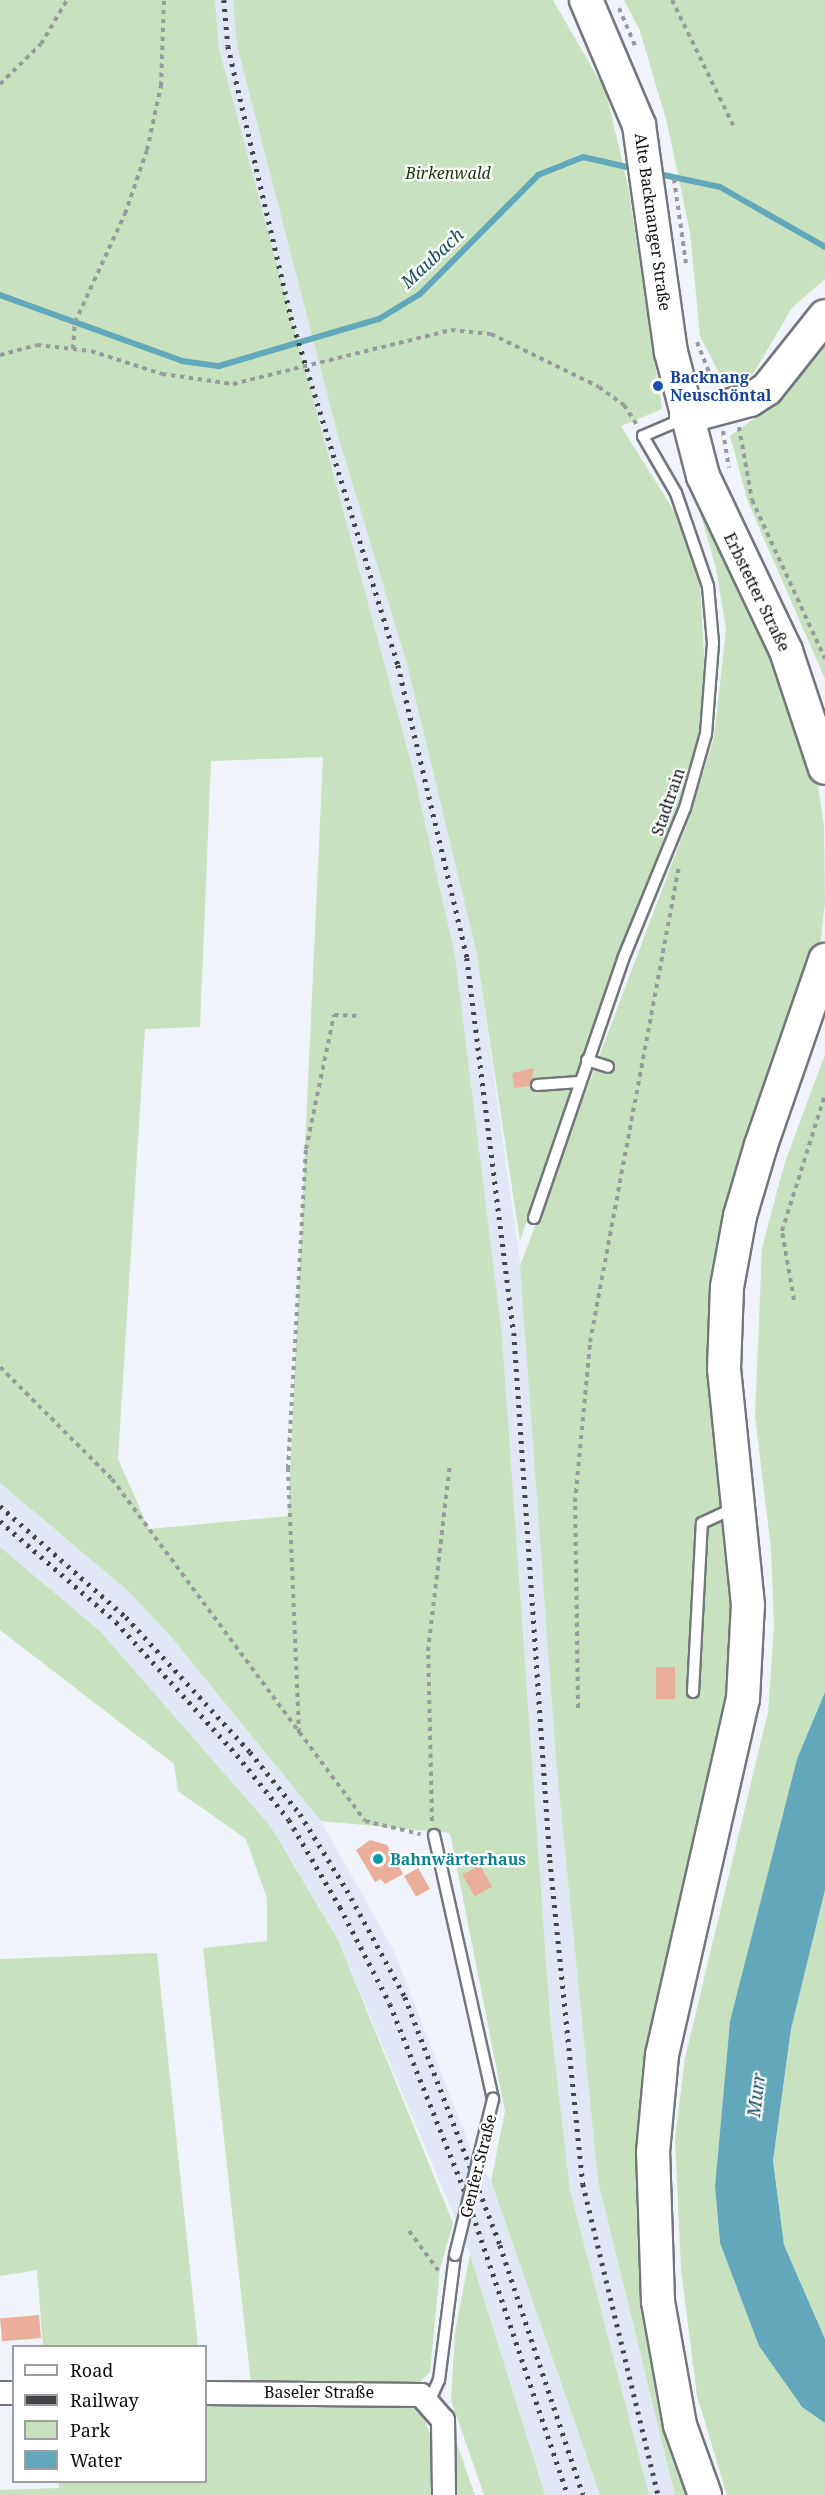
<!DOCTYPE html>
<html>
<head>
<meta charset="utf-8">
<style>
	body { margin:0 }
	#map { position:relative; width:825px; height:2495px; overflow:hidden; background:#f1f3fb; font-family:"Noto Serif",serif }
	div>[style] { position:absolute }
	.built>* { inset:0; background:#e2e7f6 }
	.green>* { inset:0; background:#c8e2c0 }
	.water>* { inset:0; background:#62a7ba }
	.stream>* { height:6px; margin:-3px; padding:0 3px; transform-origin:3px; border-radius:3px; background:#62a7ba }
	.building>* { inset:0; background:#eaaf9b; transform-origin:0 0 }
	.path>* { height:4px; margin-top:-2px; transform-origin:0; background:repeating-linear-gradient(90deg,#989a9f 0 4.5px,transparent 0 9px) }
	.roads { filter:drop-shadow(2px 0 #73767d) drop-shadow(-2px 0 #73767d) drop-shadow(0 2px #73767d) drop-shadow(0 -2px #73767d) }
	.lane>* { height:10px; margin:-5px; padding:0 5px; transform-origin:5px; border-radius:5px; background:#fff }
	.street>* { height:22px; margin:-11px; padding:0 11px; transform-origin:11px; border-radius:11px; background:#fff }
	.secondary>* { height:32px; margin:-16px; padding:0 16px; transform-origin:16px; border-radius:16px; background:#fff }
	.rail>* { height:4.5px; margin-top:-2.25px; transform-origin:0; background:repeating-linear-gradient(90deg,#444549 0 3px,transparent 0 9px) }
	.bridges { filter:drop-shadow(2px 0 #73767d) drop-shadow(-2px 0 #73767d) drop-shadow(0 2px #73767d) drop-shadow(0 -2px #73767d) }
	.lane-bridge>* { height:10px; margin:-5px; padding:0 5px; transform-origin:5px; border-radius:5px; background:#fff }
	.dots>* { width:16px; height:16px; translate:-50% -50%; box-sizing:border-box; border:3px solid #fff; border-radius:50% }
	span { translate:-50% -50%; white-space:nowrap; text-align:center; line-height:1.15; -webkit-text-stroke:4.5px #fff; paint-order:stroke }
	.park-label { font-size:16px; color:#153707; font-style:italic }
	.street-label { font-size:16px; color:#0d0e10 }
	.transit-label { font-size:16px; color:#164399; font-weight:700 }
	.left { translate:0 -50%; text-align:left }
	.culture-label { font-size:16px; color:#0d838f; font-weight:700 }
	.water-label { font-size:18px; color:#175160; font-style:italic }
	.legend { position:absolute; left:12px; top:2345px; width:195px; height:138px; box-sizing:border-box; background:#fff; border:2px solid #9e9f9f; margin:0; padding:8px 10px; list-style:none; font-size:18px; color:#0d0e10 }
	.legend li { display:flex; align-items:center; gap:12px; height:30px }
	.legend b { width:30px; border:2px solid #9e9f9f }
</style>
</head>
<body>
<div id="map">
	<div class="built">
		<div style="clip-path:polygon(215px 0,233px 0,237px 46px,338px 436px,407px 664px,476px 950px,529px 1326px,557px 1772px,598px 2181px,675px 2495px,649px 2495px,570px 2190px,550px 2017px,502px 1335px,413px 770px,219px 49px)"></div>
		<div style="clip-path:polygon(0 1483px,127px 1590px,168px 1633px,321px 1821px,394px 1951px,470px 2147px,491px 2181px,600px 2495px,545px 2495px,470px 2254px,338px 1940px,271px 1827px,100px 1631px,0 1547px)"></div>
	</div>
	<div class="green">
		<div style="clip-path:polygon(evenodd,0 0,215px 0,219px 49px,413px 770px,455px 956px,502px 1335px,550px 2017px,570px 2190px,649px 2495px,600px 2495px,491px 2181px,505px 2111px,450px 1833px,321px 1821px,168px 1633px,127px 1590px,0 1483px,0 0,323px 757px,288px 1516px,149px 1529px,118px 1459px,145px 1029px,200px 1027px,211px 761px,323px 757px)"></div>
		<div style="clip-path:polygon(233px 0,553px 0,606px 92px,628px 186px,662px 409px,621px 426px,684px 527px,700px 585px,705px 671px,699px 736px,681px 797px,602px 1000px,520px 1241px,476px 950px,407px 664px,338px 436px,237px 46px)"></div>
		<div style="clip-path:polygon(624px 0,825px 0,825px 279px,792px 308px,753px 374px,730px 381px,718px 371px,700px 336px,690px 232px,667px 123px,640px 31px)"></div>
		<div style="clip-path:polygon(825px 336px,825px 679px,748px 502px,730px 436px,773px 405px)"></div>
		<div style="clip-path:polygon(684px 456px,787px 688px,817px 779px,824px 826px,825px 902px,819px 955px,730px 1216px,739px 1605px,733px 1699px,655px 2056px,670px 2425px,688px 2495px,675px 2495px,598px 2181px,557px 1772px,520px 1266px,691px 813px,714px 737px,726px 630px,716px 568px)"></div>
		<div style="clip-path:polygon(825px 1054px,825px 1692px,797px 1759px,730px 2021px,715px 2189px,720px 2243px,759px 2346px,802px 2407px,825px 2423px,825px 2495px,727px 2495px,697px 2396px,681px 2269px,675px 2138px,685px 2058px,768px 1712px,774px 1626px,771px 1549px,755px 1416px,762px 1248px,784px 1165px)"></div>
		<div style="clip-path:polygon(0 1547px,100px 1631px,271px 1827px,338px 1940px,453px 2223px,440px 2269px,430px 2372px,418px 2384px,251px 2384px,203px 1948px,267px 1941px,267px 1899px,246px 1839px,178px 1791px,174px 1764px,0 1630px)"></div>
		<div style="clip-path:polygon(825px 1890px,825px 2339px,784px 2245px,773px 2161px,791px 2029px)"></div>
		<div style="clip-path:polygon(157px 1953px,198px 2346px,43px 2346px,37px 2270px,0 2276px,0 1959px)"></div>
		<div style="clip-path:polygon(470px 2254px,545px 2495px,484px 2495px,451px 2400px,455px 2332px)"></div>
		<div style="clip-path:polygon(206px 2400px,402px 2400px,422px 2413px,432px 2439px,432px 2495px,0 2495px,0 2490px,59px 2488px,59px 2482px,206px 2482px)"></div>
		<div style="clip-path:polygon(453px 2433px,475px 2495px,453px 2495px)"></div>
	</div>
	<div class="water">
		<div style="clip-path:polygon(825px 1692px,825px 1890px,791px 2029px,773px 2161px,784px 2245px,825px 2339px,825px 2423px,802px 2407px,759px 2346px,720px 2243px,715px 2187px,730px 2021px,797px 1759px)"></div>
	</div>
	<div class="stream">
		<div style="left:654px;top:173px;width:67px;rotate:12deg"></div>
		<div style="left:720px;top:187px;width:121px;rotate:29.7deg"></div>
		<div style="left:0;top:295px;width:194px;rotate:19.9deg"></div>
		<div style="left:182px;top:361px;width:37px;rotate:8deg"></div>
		<div style="left:219px;top:366px;width:167px;rotate:-16.4deg"></div>
		<div style="left:379px;top:319px;width:48px;rotate:-31.4deg"></div>
		<div style="left:420px;top:294px;width:168px;rotate:-45.2deg"></div>
		<div style="left:538px;top:175px;width:48px;rotate:-21.8deg"></div>
		<div style="left:583px;top:157px;width:54px;rotate:12.8deg"></div>
	</div>
	<div class="building">
		<div style="clip-path:polygon(534px 1068px,530px 1086px,514px 1088px,512px 1073px)"></div>
		<div style="left:656px;top:1667px;width:19px;height:32px"></div>
		<div style="clip-path:polygon(370px 1840px,387px 1845px,403px 1874px,385px 1884px,381px 1879px,375px 1882px,356px 1850px)"></div>
		<div style="left:480px;top:1865px;width:25px;height:20px;rotate:61deg"></div>
		<div style="left:418px;top:1868px;width:24px;height:16px;rotate:60deg"></div>
		<div style="left:39px;top:2315px;width:23px;height:39px;rotate:85deg"></div>
	</div>
	<div class="path">
		<div style="left:672px;top:0;width:141px;rotate:64deg"></div>
		<div style="left:619px;top:8px;width:43px;rotate:67deg"></div>
		<div style="left:0;top:84px;width:57px;rotate:-44.3deg"></div>
		<div style="left:41px;top:44px;width:51px;rotate:-59.4deg"></div>
		<div style="left:674px;top:179px;width:85px;rotate:81.9deg"></div>
		<div style="left:697px;top:342px;width:46px;rotate:68.4deg"></div>
		<div style="left:73px;top:349px;width:27px;rotate:-86deg"></div>
		<div style="left:75px;top:322px;width:119px;rotate:-65.2deg"></div>
		<div style="left:125px;top:214px;width:68px;rotate:-71deg"></div>
		<div style="left:147px;top:150px;width:66px;rotate:-77.7deg"></div>
		<div style="left:161px;top:86px;width:86px;rotate:-88deg"></div>
		<div style="left:0;top:355px;width:38px;rotate:-15deg"></div>
		<div style="left:37px;top:345px;width:54px;rotate:6.3deg"></div>
		<div style="left:91px;top:351px;width:75px;rotate:17.9deg"></div>
		<div style="left:162px;top:374px;width:72px;rotate:8deg"></div>
		<div style="left:233px;top:384px;width:225px;rotate:-13.9deg"></div>
		<div style="left:451px;top:330px;width:40px;rotate:5.7deg"></div>
		<div style="left:491px;top:334px;width:120px;rotate:26.1deg"></div>
		<div style="left:599px;top:387px;width:31px;rotate:36deg"></div>
		<div style="left:624px;top:405px;width:24px;rotate:57deg"></div>
		<div style="left:739px;top:427px;width:74px;rotate:79.9deg"></div>
		<div style="left:752px;top:500px;width:175px;rotate:65.3deg"></div>
		<div style="left:723px;top:431px;width:37px;rotate:81deg"></div>
		<div style="left:794px;top:1300px;width:70px;rotate:-99.9deg"></div>
		<div style="left:782px;top:1231px;width:143px;rotate:-72.5deg"></div>
		<div style="left:0;top:1367px;width:158px;rotate:45deg"></div>
		<div style="left:112px;top:1479px;width:425px;rotate:53.5deg"></div>
		<div style="left:365px;top:1821px;width:57px;rotate:13.3deg"></div>
		<div style="left:578px;top:1708px;width:206px;rotate:-90.8deg"></div>
		<div style="left:575px;top:1502px;width:161px;rotate:-84.6deg"></div>
		<div style="left:590px;top:1342px;width:484px;rotate:-79.4deg"></div>
		<div style="left:299px;top:1733px;width:264px;rotate:-92.4deg"></div>
		<div style="left:288px;top:1469px;width:321px;rotate:-86.8deg"></div>
		<div style="left:306px;top:1149px;width:137px;rotate:-78.2deg"></div>
		<div style="left:334px;top:1015px;width:26px;rotate:2deg"></div>
		<div style="left:432px;top:1821px;width:170px;rotate:-91.3deg"></div>
		<div style="left:428px;top:1651px;width:188px;rotate:-83.3deg"></div>
		<div style="left:409px;top:2231px;width:49px;rotate:53.4deg"></div>
	</div>
	<div class="roads">
		<div class="lane">
			<div style="left:587px;top:1060px;width:22px;rotate:18deg"></div>
			<div style="left:537px;top:1085px;width:42px;rotate:-4.1deg"></div>
			<div style="left:534px;top:1218px;width:274px;rotate:-71deg"></div>
			<div style="left:623px;top:959px;width:163px;rotate:-67.7deg"></div>
			<div style="left:685px;top:808px;width:77px;rotate:-74.2deg"></div>
			<div style="left:706px;top:734px;width:91px;rotate:-85.6deg"></div>
			<div style="left:713px;top:643px;width:57px;rotate:-95deg"></div>
			<div style="left:708px;top:586px;width:98px;rotate:-109deg"></div>
			<div style="left:676px;top:493px;width:66px;rotate:-120.1deg"></div>
			<div style="left:643px;top:436px;width:46px;rotate:-23.2deg"></div>
			<div style="left:693px;top:1692px;width:169px;rotate:-87deg"></div>
			<div style="left:702px;top:1523px;width:38px;rotate:-25deg"></div>
			<div style="left:434px;top:1835px;width:271px;rotate:77.4deg"></div>
			<div style="left:430px;top:2400px;width:22px;rotate:-66deg"></div>
			<div style="left:439px;top:2380px;width:126px;rotate:-82.7deg"></div>
		</div>
		<div class="street">
			<div style="left:0;top:2393px;width:14px"></div>
			<div style="left:206px;top:2393px;width:215px;rotate:0.5deg"></div>
			<div style="left:421px;top:2395px;width:33px;rotate:49deg"></div>
			<div style="left:443px;top:2420px;width:75px;rotate:89.2deg"></div>
		</div>
		<div class="secondary">
			<div style="left:586px;top:0;width:136px;rotate:67deg"></div>
			<div style="left:639px;top:125px;width:229px;rotate:82deg"></div>
			<div style="left:671px;top:352px;width:128px;rotate:75.5deg"></div>
			<div style="left:703px;top:476px;width:194px;rotate:64.6deg"></div>
			<div style="left:786px;top:651px;width:123px;rotate:71.6deg"></div>
			<div style="left:686px;top:417px;width:66px;rotate:-14.9deg"></div>
			<div style="left:750px;top:400px;width:20px;rotate:-33deg"></div>
			<div style="left:767px;top:389px;width:93px;rotate:-51.5deg"></div>
			<div style="left:705px;top:2495px;width:74px;rotate:-109.7deg"></div>
			<div style="left:680px;top:2425px;width:126px;rotate:-100.1deg"></div>
			<div style="left:658px;top:2301px;width:149px;rotate:-91.9deg"></div>
			<div style="left:653px;top:2152px;width:97px;rotate:-84.7deg"></div>
			<div style="left:662px;top:2055px;width:365px;rotate:-77.2deg"></div>
			<div style="left:743px;top:1699px;width:94px;rotate:-87deg"></div>
			<div style="left:748px;top:1605px;width:237px;rotate:-95.8deg"></div>
			<div style="left:724px;top:1369px;width:82px;rotate:-87.9deg"></div>
			<div style="left:727px;top:1287px;width:72px;rotate:-79.6deg"></div>
			<div style="left:740px;top:1216px;width:74px;rotate:-73.5deg"></div>
			<div style="left:761px;top:1145px;width:196px;rotate:-70.9deg"></div>
		</div>
	</div>
	<div class="rail">
		<div style="left:224px;top:0;width:46px;rotate:85deg"></div>
		<div style="left:228px;top:46px;width:278px;rotate:76.9deg"></div>
		<div style="left:291px;top:317px;width:364px;rotate:72.9deg"></div>
		<div style="left:398px;top:665px;width:301px;rotate:76.7deg"></div>
		<div style="left:467px;top:958px;width:378px;rotate:82.9deg"></div>
		<div style="left:514px;top:1333px;width:528px;rotate:86.09deg"></div>
		<div style="left:550px;top:1860px;width:326px;rotate:84.2deg"></div>
		<div style="left:583px;top:2184px;width:320px;rotate:76.4deg"></div>
		<div style="left:0;top:1506px;width:168px;rotate:41.4deg"></div>
		<div style="left:126px;top:1617px;width:183px;rotate:47.4deg"></div>
		<div style="left:250px;top:1752px;width:80px;rotate:51.1deg"></div>
		<div style="left:300px;top:1814px;width:89px;rotate:58.3deg"></div>
		<div style="left:347px;top:1890px;width:122px;rotate:61.5deg"></div>
		<div style="left:405px;top:1997px;width:266px;rotate:69deg"></div>
		<div style="left:500px;top:2245px;width:263px;rotate:71.6deg"></div>
		<div style="left:0;top:1521px;width:154px;rotate:41deg"></div>
		<div style="left:116px;top:1622px;width:180px;rotate:47.7deg"></div>
		<div style="left:237px;top:1755px;width:83px;rotate:51.3deg"></div>
		<div style="left:289px;top:1820px;width:101px;rotate:59.6deg"></div>
		<div style="left:340px;top:1907px;width:109px;rotate:62.7deg"></div>
		<div style="left:390px;top:2004px;width:208px;rotate:68.2deg"></div>
		<div style="left:467px;top:2197px;width:315px;rotate:71.3deg"></div>
	</div>
	<div class="bridges">
		<div class="lane-bridge">
			<div style="left:455px;top:2255px;width:161px;rotate:-76.3deg"></div>
		</div>
	</div>
	<div class="dots">
		<div style="left:658px;top:386px;background:#1a4fb4"></div>
		<div style="left:378px;top:1859px;background:#0f9aa8"></div>
	</div>
	<div class="park-label">
		<span style="left:448px;top:173px">Birkenwald</span>
	</div>
	<div class="street-label">
		<span style="left:653px;top:222px;rotate:82deg">Alte Backnanger Straße</span>
		<span style="left:757px;top:592px;rotate:64deg">Erbstetter Straße</span>
		<span style="left:668px;top:802px;rotate:-71deg">Stadtrain</span>
		<span style="left:478px;top:2166px;rotate:-76deg">Genfer Straße</span>
		<span style="left:319px;top:2392px">Baseler Straße</span>
	</div>
	<div class="transit-label">
		<span class="left" style="left:670px;top:386px">Backnang<br>Neuschöntal</span>
	</div>
	<div class="culture-label">
		<span class="left" style="left:390px;top:1859px">Bahnwärterhaus</span>
	</div>
	<div class="water-label">
		<span style="left:432px;top:258px;rotate:-43deg">Maubach</span>
		<span style="left:756px;top:2095px;rotate:-83deg">Murr</span>
	</div>
	<ul class="legend">
	<li><b style="height:8px;background:#fff"></b>Road</li>
	<li><b style="height:8px;background:#444549"></b>Railway</li>
	<li><b style="height:16px;background:#c8e2c0"></b>Park</li>
	<li><b style="height:16px;background:#62a7ba"></b>Water</li>
	</ul>
</div>
</body>
</html>
